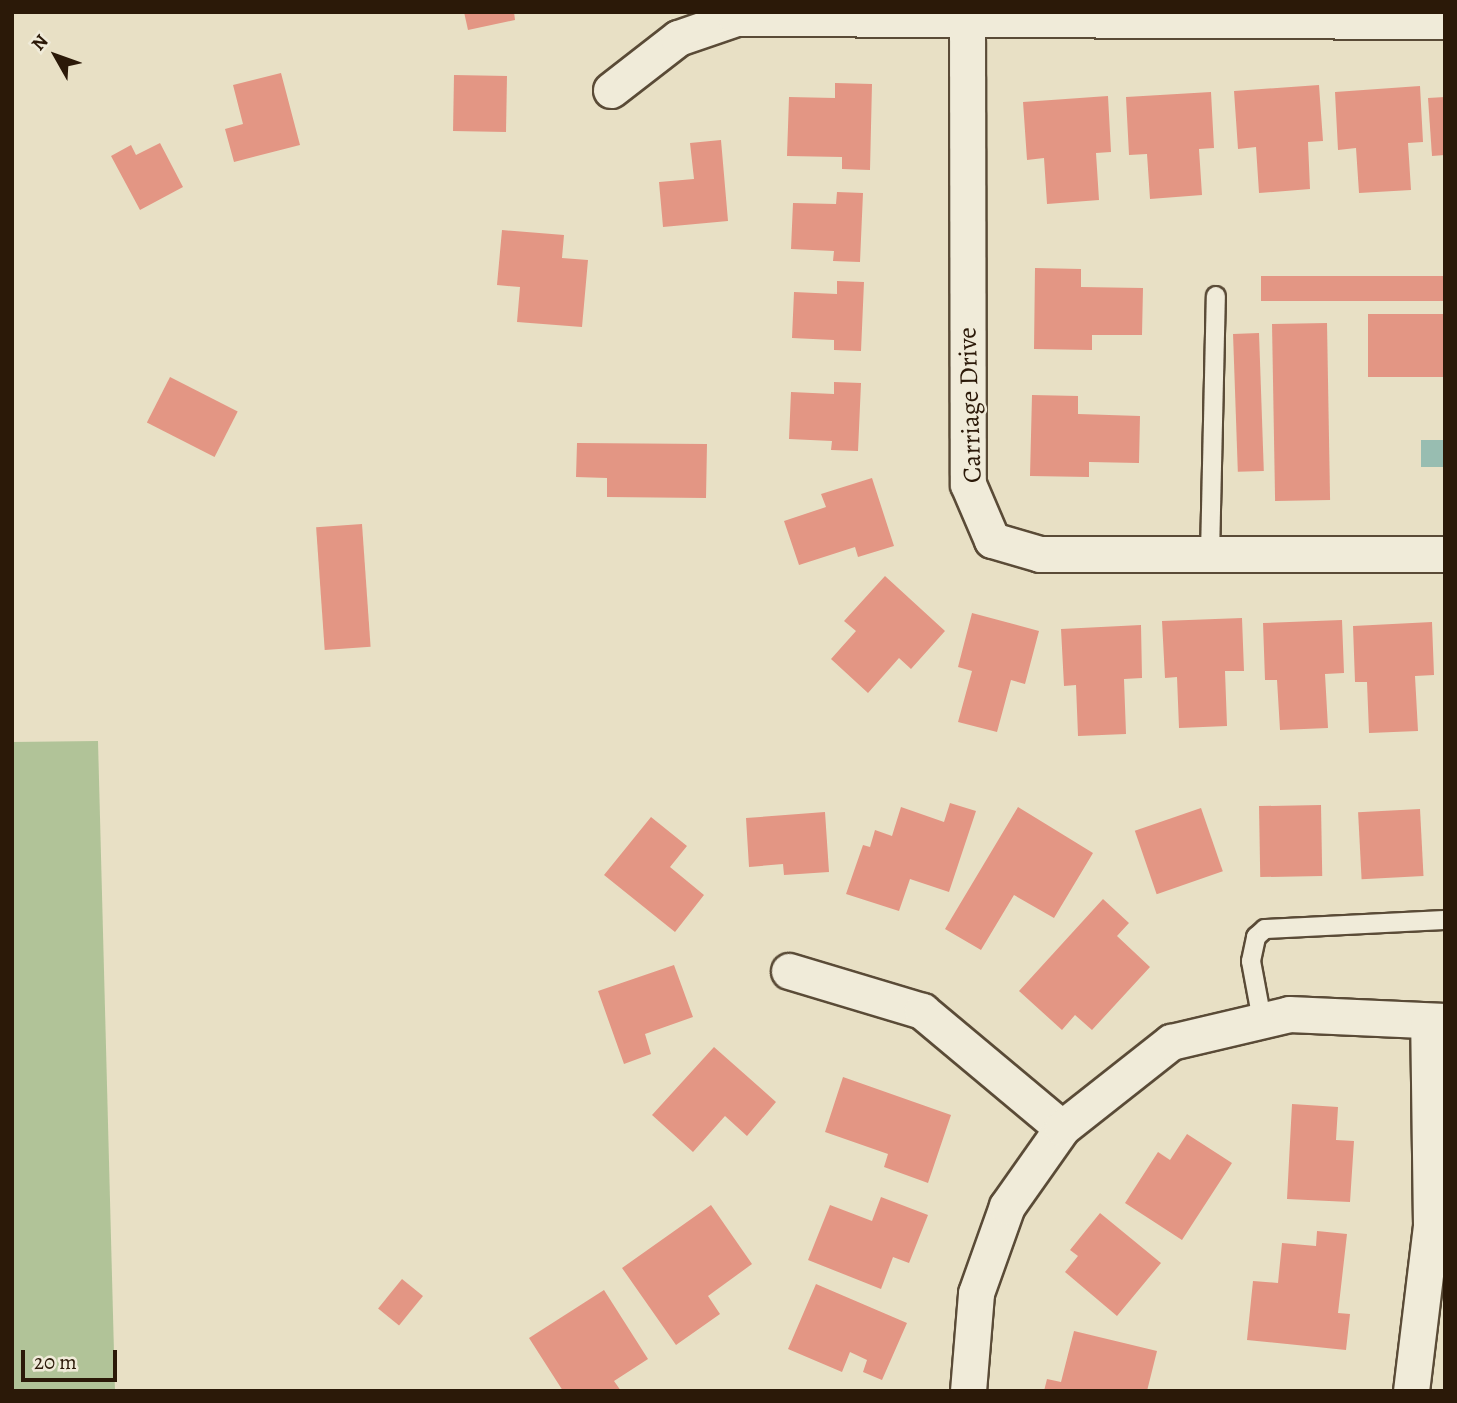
<!DOCTYPE html>
<html>
<head>
<meta charset="utf-8">
<style>
	body { margin:0 }
	#map { position:relative; width:1457px; height:1403px; overflow:hidden; background:#e8e0c5; font-family:Alegreya,serif }
	div>[style] { position:absolute }
	.green>* { inset:0; background:#b1c398 }
	.water>* { inset:0; background:#98bdb1; transform-origin:0 0 }
	.building>* { inset:0; background:#e39684; transform-origin:0 0 }
	.roads { filter:drop-shadow(2px 0 #5a4b37) drop-shadow(-2px 0 #5a4b37) drop-shadow(0 2px #5a4b37) drop-shadow(0 -2px #5a4b37) }
	.service>* { height:18px; margin:-9px; padding:0 9px; transform-origin:9px; border-radius:9px; background:#f0ebd9 }
	.minor>* { height:35px; margin:-17.5px; padding:0 17.5px; transform-origin:17.5px; border-radius:17.5px; background:#f0ebd9 }
	span { translate:-50% -50%; white-space:nowrap; text-align:center; line-height:1.15; -webkit-text-stroke:5px #f0ebd9; paint-order:stroke }
	.street-label { font-size:26px; color:#2b1908 }
	.frame { position:absolute; inset:0; border:14px solid #2b1908; pointer-events:none }
	.north { position:absolute; left:21px; top:21px; width:70px; height:70px; -webkit-text-stroke:5px #f0ebd9; paint-order:stroke; rotate:310deg; font-size:19px; font-weight:700; line-height:28px; text-align:center; color:#2b1908 }
	.north::after { content:''; display:block; margin:auto; width:24px; height:32px; background:#2b1908; clip-path:polygon(50% 0,100% 100%,50% 72%,0 100%) }
	.scale { position:absolute; left:21px; top:1350px; width:96px; height:32px; box-sizing:border-box; border:4px solid #2b1908; border-top:0; padding-left:9px; font-size:21px; line-height:24px; white-space:nowrap; color:#2b1908; -webkit-text-stroke:5px #f0ebd9; paint-order:stroke }
</style>
</head>
<body>
<div id="map">
	<div class="green">
		<div style="clip-path:polygon(98px 741px,115px 1391px,12px 1391px,12px 742px)"></div>
	</div>
	<div class="water">
		<div style="left:1421px;top:440px;width:24px;height:27px"></div>
	</div>
	<div class="building">
		<div style="clip-path:polygon(464px 12px,514px 12px,515px 20px,468px 30px)"></div>
		<div style="clip-path:polygon(281px 73px,300px 145px,234px 162px,225px 129px,243px 124px,233px 85px)"></div>
		<div style="left:454px;top:75px;width:53px;height:56px;rotate:1deg"></div>
		<div style="clip-path:polygon(835px 83px,872px 84px,870px 170px,842px 169px,842px 157px,787px 156px,789px 97px,835px 98px)"></div>
		<div style="clip-path:polygon(1319px 85px,1323px 141px,1308px 142px,1310px 189px,1259px 193px,1256px 147px,1238px 149px,1234px 91px)"></div>
		<div style="clip-path:polygon(1420px 86px,1423px 142px,1408px 143px,1411px 190px,1359px 193px,1356px 148px,1338px 150px,1335px 92px)"></div>
		<div style="clip-path:polygon(1211px 92px,1214px 148px,1199px 149px,1202px 195px,1150px 199px,1147px 154px,1129px 155px,1126px 97px)"></div>
		<div style="clip-path:polygon(1108px 96px,1111px 152px,1096px 153px,1099px 200px,1047px 204px,1044px 158px,1027px 160px,1023px 102px)"></div>
		<div style="clip-path:polygon(1445px 97px,1445px 155px,1432px 156px,1428px 98px)"></div>
		<div style="clip-path:polygon(721px 140px,728px 221px,663px 227px,659px 182px,694px 179px,690px 143px)"></div>
		<div style="clip-path:polygon(160px 143px,183px 187px,140px 210px,111px 156px,131px 145px,136px 155px)"></div>
		<div style="clip-path:polygon(837px 192px,863px 193px,860px 262px,833px 261px,834px 251px,791px 249px,793px 203px,836px 204px)"></div>
		<div style="clip-path:polygon(502px 230px,564px 235px,562px 258px,588px 260px,582px 327px,517px 322px,520px 287px,497px 285px)"></div>
		<div style="clip-path:polygon(1035px 268px,1081px 269px,1081px 287px,1143px 288px,1142px 335px,1092px 335px,1092px 350px,1034px 349px)"></div>
		<div style="left:1445px;top:276px;width:25px;height:184px;rotate:90deg"></div>
		<div style="clip-path:polygon(837px 281px,864px 282px,861px 351px,834px 350px,834px 340px,792px 338px,794px 292px,837px 294px)"></div>
		<div style="left:1445px;top:314px;width:63px;height:77px;rotate:90deg"></div>
		<div style="left:1327px;top:323px;width:177px;height:55px;rotate:89deg"></div>
		<div style="left:1259px;top:333px;width:138px;height:26px;rotate:88deg"></div>
		<div style="left:170px;top:377px;width:76px;height:51px;rotate:27deg"></div>
		<div style="clip-path:polygon(834px 382px,861px 383px,858px 451px,831px 450px,832px 441px,789px 439px,791px 392px,834px 394px)"></div>
		<div style="clip-path:polygon(1032px 395px,1078px 396px,1078px 414px,1140px 416px,1139px 463px,1089px 462px,1089px 477px,1030px 476px)"></div>
		<div style="clip-path:polygon(577px 443px,707px 444px,706px 498px,607px 497px,607px 478px,576px 477px)"></div>
		<div style="clip-path:polygon(872px 478px,894px 546px,858px 557px,855px 547px,799px 565px,784px 521px,826px 507px,821px 494px)"></div>
		<div style="left:362px;top:524px;width:123px;height:46px;rotate:86deg"></div>
		<div style="clip-path:polygon(885px 576px,945px 631px,911px 669px,899px 658px,868px 693px,831px 659px,856px 631px,844px 621px)"></div>
		<div style="clip-path:polygon(972px 613px,1039px 631px,1025px 684px,1011px 680px,997px 732px,958px 722px,972px 671px,958px 667px)"></div>
		<div style="clip-path:polygon(1242px 618px,1244px 671px,1225px 671px,1227px 726px,1179px 728px,1177px 677px,1165px 678px,1162px 621px)"></div>
		<div style="clip-path:polygon(1342px 620px,1344px 673px,1325px 674px,1328px 728px,1280px 730px,1277px 680px,1265px 680px,1263px 623px)"></div>
		<div style="clip-path:polygon(1432px 622px,1434px 675px,1415px 676px,1418px 731px,1369px 733px,1367px 682px,1355px 682px,1353px 626px)"></div>
		<div style="clip-path:polygon(1141px 625px,1142px 678px,1124px 679px,1126px 734px,1078px 736px,1076px 685px,1064px 686px,1061px 629px)"></div>
		<div style="clip-path:polygon(950px 803px,976px 811px,949px 892px,910px 879px,899px 911px,846px 894px,863px 845px,870px 847px,875px 830px,892px 836px,901px 807px,944px 822px)"></div>
		<div style="left:1321px;top:805px;width:71px;height:62px;rotate:89deg"></div>
		<div style="clip-path:polygon(1018px 807px,1093px 853px,1054px 918px,1014px 895px,981px 950px,945px 929px)"></div>
		<div style="left:1201px;top:808px;width:67px;height:70px;rotate:71deg"></div>
		<div style="left:1420px;top:809px;width:67px;height:62px;rotate:87deg"></div>
		<div style="clip-path:polygon(825px 812px,829px 872px,784px 875px,783px 864px,749px 867px,746px 818px)"></div>
		<div style="clip-path:polygon(651px 817px,687px 846px,670px 867px,704px 895px,675px 932px,604px 875px)"></div>
		<div style="clip-path:polygon(1103px 899px,1129px 923px,1117px 936px,1150px 967px,1092px 1030px,1075px 1015px,1062px 1030px,1019px 991px)"></div>
		<div style="clip-path:polygon(674px 965px,693px 1017px,645px 1034px,651px 1054px,624px 1064px,598px 991px)"></div>
		<div style="clip-path:polygon(714px 1047px,776px 1102px,747px 1136px,725px 1116px,693px 1152px,652px 1115px)"></div>
		<div style="clip-path:polygon(843px 1077px,951px 1115px,928px 1183px,884px 1167px,888px 1154px,825px 1132px)"></div>
		<div style="clip-path:polygon(1292px 1104px,1338px 1107px,1336px 1140px,1354px 1141px,1350px 1202px,1287px 1199px)"></div>
		<div style="clip-path:polygon(1187px 1134px,1232px 1163px,1182px 1240px,1125px 1203px,1158px 1152px,1170px 1160px)"></div>
		<div style="clip-path:polygon(881px 1197px,928px 1215px,909px 1263px,893px 1257px,881px 1289px,808px 1260px,830px 1205px,872px 1221px)"></div>
		<div style="clip-path:polygon(711px 1205px,752px 1264px,708px 1296px,720px 1314px,676px 1345px,622px 1268px)"></div>
		<div style="clip-path:polygon(1100px 1213px,1161px 1263px,1117px 1316px,1065px 1272px,1078px 1256px,1070px 1250px)"></div>
		<div style="clip-path:polygon(1317px 1231px,1347px 1234px,1338px 1313px,1350px 1314px,1346px 1350px,1247px 1340px,1253px 1281px,1278px 1283px,1282px 1243px,1316px 1246px)"></div>
		<div style="left:402px;top:1279px;width:27px;height:38px;rotate:39deg"></div>
		<div style="clip-path:polygon(816px 1284px,907px 1323px,882px 1380px,863px 1372px,867px 1360px,850px 1352px,842px 1372px,788px 1349px)"></div>
		<div style="clip-path:polygon(604px 1290px,648px 1359px,614px 1381px,621px 1391px,563px 1391px,529px 1338px)"></div>
		<div style="clip-path:polygon(1074px 1331px,1157px 1351px,1147px 1391px,1044px 1391px,1047px 1379px,1061px 1382px)"></div>
	</div>
	<div class="roads">
		<div class="service">
			<div style="left:1210px;top:554px;width:258px;rotate:-88.7deg"></div>
			<div style="left:1262px;top:1020px;width:60px;rotate:-100.6deg"></div>
			<div style="left:1251px;top:961px;width:25px;rotate:-78deg"></div>
			<div style="left:1256px;top:937px;width:12px;rotate:-42deg"></div>
			<div style="left:1265px;top:929px;width:180px;rotate:-2.9deg"></div>
		</div>
		<div class="minor">
			<div style="left:967px;top:21px;width:463px;rotate:89.9deg"></div>
			<div style="left:968px;top:484px;width:61px;rotate:66.8deg"></div>
			<div style="left:992px;top:540px;width:50px;rotate:16.3deg"></div>
			<div style="left:1040px;top:554px;width:405px"></div>
			<div style="left:611px;top:90px;width:85px;rotate:-37.8deg"></div>
			<div style="left:678px;top:38px;width:61px;rotate:-19deg"></div>
			<div style="left:736px;top:18px;width:709px;rotate:0.24deg"></div>
			<div style="left:789px;top:971px;width:139px;rotate:16.7deg"></div>
			<div style="left:922px;top:1011px;width:182px;rotate:39.9deg"></div>
			<div style="left:968px;top:1391px;width:98px;rotate:-85.3deg"></div>
			<div style="left:976px;top:1293px;width:92px;rotate:-70.4deg"></div>
			<div style="left:1007px;top:1206px;width:95px;rotate:-54.8deg"></div>
			<div style="left:1062px;top:1128px;width:139px;rotate:-38.3deg"></div>
			<div style="left:1171px;top:1042px;width:121px;rotate:-13.3deg"></div>
			<div style="left:1289px;top:1014px;width:156px;rotate:2.6deg"></div>
			<div style="left:1411px;top:1391px;width:167px;rotate:-83.1deg"></div>
			<div style="left:1431px;top:1225px;width:203px;rotate:-90.8deg"></div>
		</div>
	</div>
	<div class="street-label">
		<span style="left:970px;top:405px;rotate:-92deg">Carriage Drive</span>
	</div>
	<div class="frame"></div>
	<div class="north">N</div>
	<div class="scale">20 m</div>
</div>
</body>
</html>
